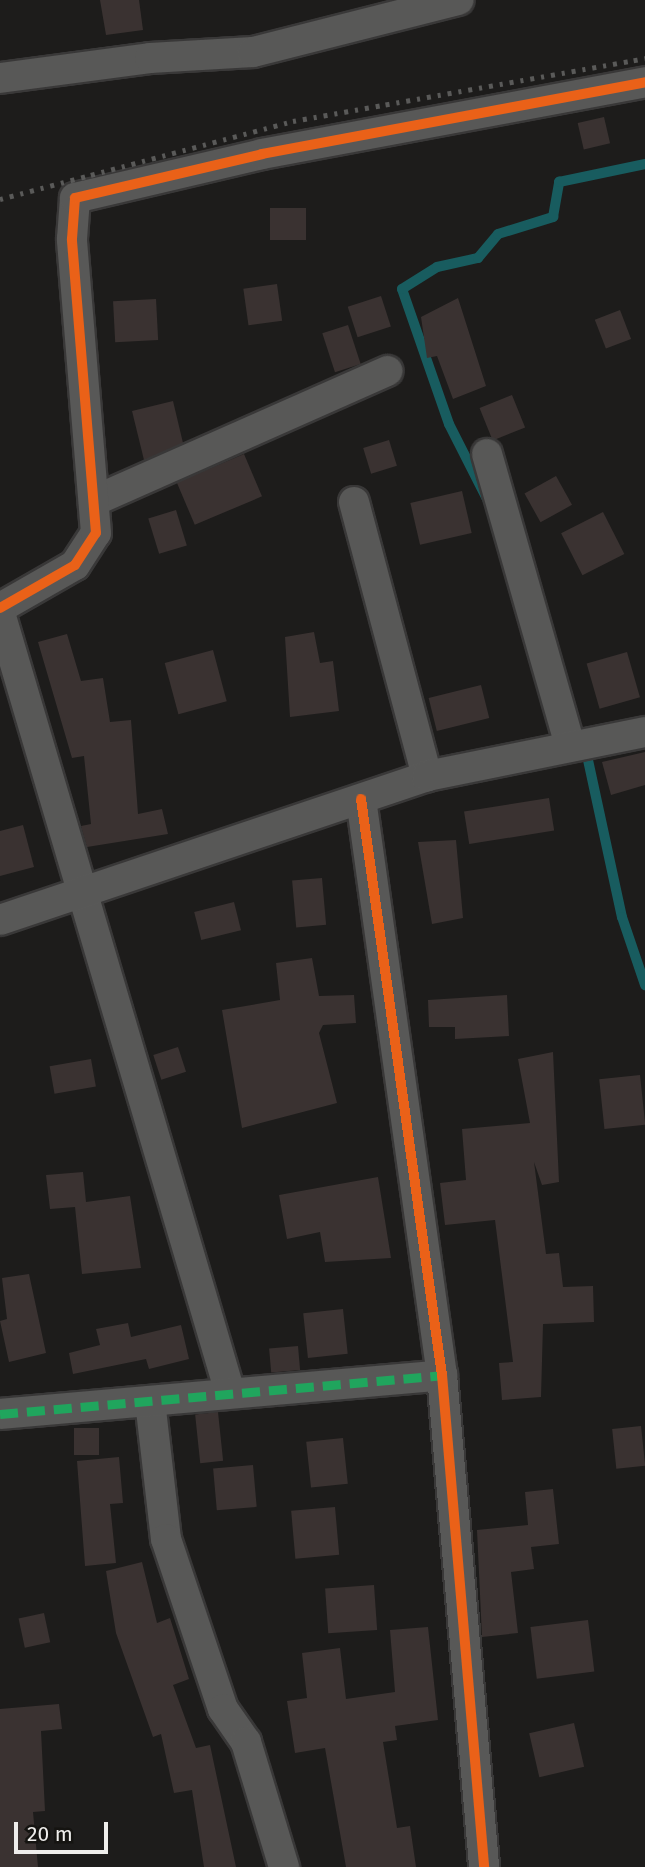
<!DOCTYPE html>
<html>
<head>
<meta charset="utf-8">
<style>
	body { margin:0 }
	#map { position:relative; width:645px; height:1867px; overflow:hidden; background:#1d1c1b; font-family:"Fira Sans",sans-serif }
	div>[style] { position:absolute }
	.stream>* { height:10px; margin:-5px; padding:0 5px; transform-origin:5px; border-radius:5px; background:#185c5f }
	.building>* { inset:0; background:#3a3231; transform-origin:0 0 }
	.roads { filter:drop-shadow(2px 0 #393838) drop-shadow(-2px 0 #393838) drop-shadow(0 2px #393838) drop-shadow(0 -2px #393838) }
	.minor>* { height:30px; margin:-15px; padding:0 15px; transform-origin:15px; border-radius:15px; background:#585857 }
	.rail>* { height:5px; margin-top:-2.5px; transform-origin:0; background:repeating-linear-gradient(90deg,#5a5a59 0 3.5px,transparent 0 10.5px) }
	.quiet>* { height:9px; margin-top:-4.5px; transform-origin:0; background:repeating-linear-gradient(90deg,#20a55d 0 18px,transparent 0 27px) }
	.cycleway>* { height:10px; margin:-5px; padding:0 5px; transform-origin:5px; border-radius:5px; background:#ea6118 }
	span { translate:-50% -50%; white-space:nowrap; text-align:center; line-height:1.15; -webkit-text-stroke:7px #151411; paint-order:stroke }
	.scale { position:absolute; left:14px; top:1822px; width:94px; height:32px; box-sizing:border-box; border:4px solid #efeeec; border-top:0; padding-left:9px; font-size:21px; line-height:24px; white-space:nowrap; color:#efeeec; -webkit-text-stroke:5px #151411; paint-order:stroke }
</style>
</head>
<body>
<div id="map">
	<div class="stream">
		<div style="left:488px;top:501px;width:86px;rotate:-116.9deg"></div>
		<div style="left:449px;top:424px;width:143px;rotate:-109.2deg"></div>
		<div style="left:402px;top:289px;width:41px;rotate:-32.2deg"></div>
		<div style="left:437px;top:267px;width:42px;rotate:-12.4deg"></div>
		<div style="left:478px;top:258px;width:31px;rotate:-50deg"></div>
		<div style="left:498px;top:234px;width:58px;rotate:-17.2deg"></div>
		<div style="left:553px;top:217px;width:36px;rotate:-80deg"></div>
		<div style="left:559px;top:182px;width:88px;rotate:-11.8deg"></div>
		<div style="left:588px;top:760px;width:161px;rotate:77.8deg"></div>
		<div style="left:622px;top:917px;width:72px;rotate:71.3deg"></div>
	</div>
	<div class="building">
		<div style="clip-path:polygon(100px 0,139px 0,143px 30px,106px 35px)"></div>
		<div style="left:604px;top:117px;width:27px;height:27px;rotate:77deg"></div>
		<div style="left:270px;top:208px;width:36px;height:32px"></div>
		<div style="left:277px;top:284px;width:37px;height:34px;rotate:82deg"></div>
		<div style="left:381px;top:296px;width:32px;height:35px;rotate:72deg"></div>
		<div style="clip-path:polygon(458px 298px,486px 386px,453px 399px,437px 356px,427px 358px,421px 317px)"></div>
		<div style="left:156px;top:299px;width:41px;height:43px;rotate:87deg"></div>
		<div style="left:620px;top:310px;width:31px;height:27px;rotate:69deg"></div>
		<div style="left:348px;top:325px;width:41px;height:27px;rotate:72deg"></div>
		<div style="left:512px;top:395px;width:35px;height:35px;rotate:68deg"></div>
		<div style="clip-path:polygon(173px 401px,183px 443px,144px 460px,132px 411px)"></div>
		<div style="left:389px;top:440px;width:27px;height:27px;rotate:73deg"></div>
		<div style="left:244px;top:454px;width:46px;height:73px;rotate:67deg"></div>
		<div style="left:556px;top:476px;width:33px;height:36px;rotate:61deg"></div>
		<div style="left:462px;top:491px;width:43px;height:53px;rotate:77deg"></div>
		<div style="left:176px;top:510px;width:37px;height:29px;rotate:73deg"></div>
		<div style="left:603px;top:512px;width:47px;height:47px;rotate:63deg"></div>
		<div style="clip-path:polygon(314px 632px,320px 663px,333px 661px,339px 711px,290px 717px,285px 637px)"></div>
		<div style="clip-path:polygon(67px 634px,81px 681px,103px 678px,110px 722px,131px 720px,138px 814px,162px 809px,168px 834px,87px 847px,81px 826px,91px 824px,84px 756px,72px 758px,38px 642px)"></div>
		<div style="left:213px;top:650px;width:53px;height:50px;rotate:75deg"></div>
		<div style="left:627px;top:652px;width:47px;height:42px;rotate:74deg"></div>
		<div style="left:481px;top:685px;width:34px;height:54px;rotate:76deg"></div>
		<div style="clip-path:polygon(645px 752px,645px 785px,611px 795px,602px 762px)"></div>
		<div style="left:549px;top:798px;width:33px;height:86px;rotate:81deg"></div>
		<div style="clip-path:polygon(23px 825px,34px 867px,0 876px,0 831px)"></div>
		<div style="clip-path:polygon(456px 840px,463px 918px,432px 924px,418px 842px)"></div>
		<div style="left:322px;top:878px;width:47px;height:30px;rotate:85deg"></div>
		<div style="left:234px;top:902px;width:29px;height:41px;rotate:76deg"></div>
		<div style="clip-path:polygon(312px 958px,319px 996px,354px 995px,356px 1023px,323px 1025px,319px 1033px,337px 1103px,242px 1128px,222px 1010px,280px 1000px,276px 963px)"></div>
		<div style="clip-path:polygon(507px 995px,509px 1036px,455px 1039px,455px 1027px,429px 1027px,428px 1000px)"></div>
		<div style="left:178px;top:1047px;width:26px;height:26px;rotate:72deg"></div>
		<div style="clip-path:polygon(553px 1052px,559px 1182px,542px 1185px,534px 1162px,546px 1254px,559px 1253px,563px 1287px,593px 1286px,594px 1322px,543px 1324px,541px 1397px,502px 1400px,499px 1363px,513px 1362px,495px 1220px,445px 1225px,440px 1183px,466px 1180px,462px 1129px,530px 1123px,518px 1059px)"></div>
		<div style="left:91px;top:1059px;width:28px;height:42px;rotate:80deg"></div>
		<div style="left:640px;top:1075px;width:50px;height:41px;rotate:84deg"></div>
		<div style="clip-path:polygon(83px 1172px,86px 1202px,130px 1196px,141px 1268px,82px 1274px,75px 1207px,50px 1209px,46px 1175px)"></div>
		<div style="clip-path:polygon(378px 1177px,391px 1258px,325px 1262px,320px 1232px,287px 1239px,279px 1195px)"></div>
		<div style="clip-path:polygon(29px 1274px,46px 1353px,9px 1362px,0 1321px,7px 1319px,2px 1278px)"></div>
		<div style="left:343px;top:1309px;width:45px;height:40px;rotate:84deg"></div>
		<div style="clip-path:polygon(128px 1323px,131px 1337px,181px 1325px,189px 1359px,149px 1369px,146px 1359px,73px 1374px,69px 1353px,100px 1345px,96px 1329px)"></div>
		<div style="left:298px;top:1346px;width:24px;height:29px;rotate:85deg"></div>
		<div style="left:218px;top:1412px;width:49px;height:23px;rotate:84deg"></div>
		<div style="left:641px;top:1426px;width:40px;height:29px;rotate:84deg"></div>
		<div style="left:74px;top:1428px;width:25px;height:27px"></div>
		<div style="left:343px;top:1438px;width:46px;height:37px;rotate:84deg"></div>
		<div style="clip-path:polygon(119px 1457px,123px 1503px,110px 1504px,116px 1563px,85px 1566px,77px 1461px)"></div>
		<div style="left:253px;top:1465px;width:42px;height:40px;rotate:85deg"></div>
		<div style="clip-path:polygon(553px 1489px,559px 1544px,531px 1547px,534px 1569px,511px 1572px,518px 1633px,482px 1637px,477px 1530px,528px 1525px,525px 1492px)"></div>
		<div style="left:335px;top:1507px;width:48px;height:44px;rotate:85deg"></div>
		<div style="clip-path:polygon(142px 1562px,157px 1623px,170px 1618px,189px 1679px,173px 1685px,196px 1748px,210px 1745px,236px 1867px,204px 1867px,192px 1790px,174px 1793px,161px 1734px,153px 1737px,116px 1633px,106px 1571px)"></div>
		<div style="left:374px;top:1585px;width:45px;height:49px;rotate:86deg"></div>
		<div style="left:44px;top:1613px;width:30px;height:26px;rotate:78deg"></div>
		<div style="left:588px;top:1620px;width:52px;height:58px;rotate:83deg"></div>
		<div style="clip-path:polygon(428px 1627px,438px 1720px,395px 1726px,397px 1740px,383px 1742px,397px 1828px,410px 1826px,416px 1867px,346px 1867px,325px 1748px,295px 1753px,287px 1701px,307px 1698px,302px 1653px,340px 1648px,346px 1699px,395px 1692px,390px 1630px)"></div>
		<div style="clip-path:polygon(59px 1704px,62px 1729px,41px 1731px,45px 1811px,33px 1812px,38px 1867px,0 1867px,0 1709px)"></div>
		<div style="left:574px;top:1723px;width:45px;height:46px;rotate:77deg"></div>
	</div>
	<div class="roads">
		<div class="minor">
			<div style="left:0;top:78px;width:151px;rotate:-7.6deg"></div>
			<div style="left:150px;top:58px;width:103px;rotate:-3.3deg"></div>
			<div style="left:253px;top:52px;width:212px;rotate:-14.2deg"></div>
			<div style="left:487px;top:454px;width:303px;rotate:74.1deg"></div>
			<div style="left:94px;top:501px;width:321px;rotate:-23.9deg"></div>
			<div style="left:354px;top:502px;width:284px;rotate:75.1deg"></div>
			<div style="left:0;top:608px;width:86px;rotate:-29.8deg"></div>
			<div style="left:75px;top:565px;width:38px;rotate:-57deg"></div>
			<div style="left:96px;top:533px;width:295px;rotate:-94.7deg"></div>
			<div style="left:72px;top:239px;width:41px;rotate:-85.8deg"></div>
			<div style="left:75px;top:198px;width:192px;rotate:-13.2deg"></div>
			<div style="left:262px;top:154px;width:390px;rotate:-10.6deg"></div>
			<div style="left:0;top:613px;width:809px;rotate:73.56deg"></div>
			<div style="left:361px;top:799px;width:582px;rotate:82deg"></div>
			<div style="left:442px;top:1375px;width:494px;rotate:85.1deg"></div>
			<div style="left:0;top:920px;width:451px;rotate:-18.6deg"></div>
			<div style="left:427px;top:776px;width:222px;rotate:-11.4deg"></div>
			<div style="left:150px;top:1401px;width:139px;rotate:83.4deg"></div>
			<div style="left:166px;top:1539px;width:179px;rotate:71.5deg"></div>
			<div style="left:223px;top:1709px;width:40px;rotate:55.1deg"></div>
			<div style="left:246px;top:1742px;width:131px;rotate:73.1deg"></div>
			<div style="left:0;top:1414px;width:444px;rotate:-5deg"></div>
		</div>
	</div>
	<div class="rail">
		<div style="left:0;top:199px;width:303px;rotate:-14.9deg"></div>
		<div style="left:293px;top:121px;width:358px;rotate:-10.1deg"></div>
	</div>
	<div class="quiet">
		<div style="left:0;top:1414px;width:444px;rotate:-5deg"></div>
	</div>
	<div class="cycleway">
		<div style="left:0;top:608px;width:86px;rotate:-29.8deg"></div>
		<div style="left:75px;top:565px;width:38px;rotate:-57deg"></div>
		<div style="left:96px;top:533px;width:295px;rotate:-94.7deg"></div>
		<div style="left:72px;top:239px;width:41px;rotate:-85.8deg"></div>
		<div style="left:75px;top:198px;width:192px;rotate:-13.2deg"></div>
		<div style="left:262px;top:154px;width:390px;rotate:-10.6deg"></div>
		<div style="left:361px;top:799px;width:582px;rotate:82deg"></div>
		<div style="left:442px;top:1375px;width:494px;rotate:85.1deg"></div>
	</div>
	<div class="scale">20 m</div>
</div>
</body>
</html>
